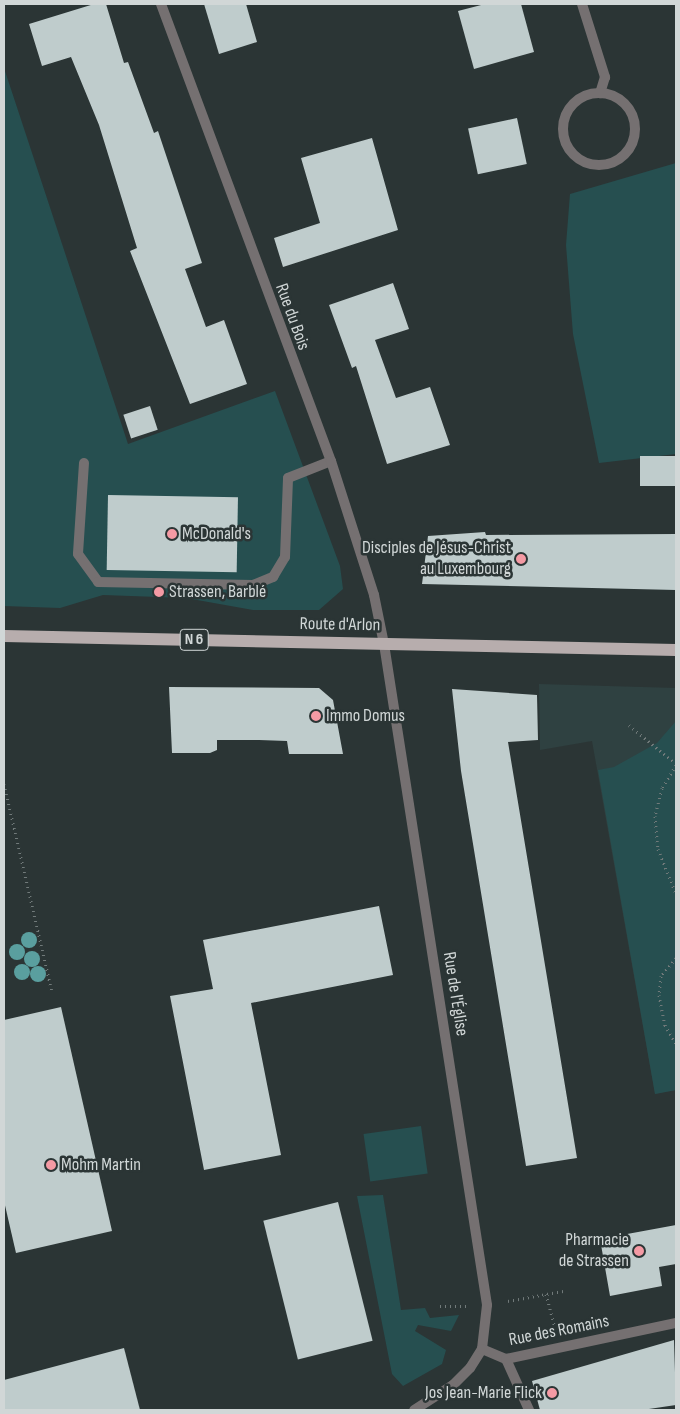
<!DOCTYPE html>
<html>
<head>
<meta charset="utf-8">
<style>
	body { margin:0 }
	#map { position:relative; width:680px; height:1414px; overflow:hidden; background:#2b3535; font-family:"Sofia Sans Condensed",sans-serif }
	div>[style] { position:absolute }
	.built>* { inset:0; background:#2f4141 }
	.green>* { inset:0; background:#264f50; transform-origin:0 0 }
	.building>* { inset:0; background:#bfcccc; transform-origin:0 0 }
	.path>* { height:3px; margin-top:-1.5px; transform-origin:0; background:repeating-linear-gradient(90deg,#717a7a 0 1px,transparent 0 5px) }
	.lane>* { height:10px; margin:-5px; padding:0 5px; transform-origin:5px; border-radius:5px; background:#757071 }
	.street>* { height:10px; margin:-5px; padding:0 5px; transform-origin:5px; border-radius:5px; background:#757071 }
	.street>.ring { margin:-5px; padding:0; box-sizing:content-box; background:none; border:10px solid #757071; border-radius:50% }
	.primary>* { height:12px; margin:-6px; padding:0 6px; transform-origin:6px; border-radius:6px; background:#b7adad }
	.trees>* { width:16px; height:16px; margin:-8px; border-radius:50%; background:#5a9f9f }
	.dots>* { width:14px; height:14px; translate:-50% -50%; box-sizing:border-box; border:2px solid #2b3535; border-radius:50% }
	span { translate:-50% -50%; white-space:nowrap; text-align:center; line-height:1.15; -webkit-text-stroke:5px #2b3535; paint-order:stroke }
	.shield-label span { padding:1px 4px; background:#2b3535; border:1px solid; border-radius:4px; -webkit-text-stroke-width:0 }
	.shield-label { font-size:16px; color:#d1d7d7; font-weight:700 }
	.street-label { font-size:18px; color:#d1d7d7 }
	.poi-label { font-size:18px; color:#d1d7d7 }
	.left { translate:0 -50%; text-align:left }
	.right { translate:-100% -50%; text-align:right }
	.frame { position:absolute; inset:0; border:5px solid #d1d7d7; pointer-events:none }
</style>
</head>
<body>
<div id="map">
	<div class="built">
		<div style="clip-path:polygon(539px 684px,676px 688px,676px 1090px,655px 1094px,592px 741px,540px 750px)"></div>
	</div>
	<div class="green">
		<div style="clip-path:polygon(4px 68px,128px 444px,275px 391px,340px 566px,343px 589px,319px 610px,253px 610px,186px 598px,103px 595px,60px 608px,4px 606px)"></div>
		<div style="clip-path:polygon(676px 163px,676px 454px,599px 463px,573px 334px,566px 245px,570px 194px)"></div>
		<div style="clip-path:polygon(676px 721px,676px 1090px,655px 1094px,598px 770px,614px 767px,657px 743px)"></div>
		<div style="left:421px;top:1126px;width:48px;height:58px;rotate:82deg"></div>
		<div style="clip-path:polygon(383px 1195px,401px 1310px,425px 1308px,430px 1318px,459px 1315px,451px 1331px,418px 1325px,415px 1331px,446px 1350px,442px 1364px,403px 1386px,392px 1374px,357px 1196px)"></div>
	</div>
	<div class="building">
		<div style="clip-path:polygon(94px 4px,106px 4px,124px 63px,128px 62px,154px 133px,158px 131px,202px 263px,185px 269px,206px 327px,224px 320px,247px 384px,190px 404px,130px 251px,137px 248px,99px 125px,71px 57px,42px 66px,29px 24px)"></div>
		<div style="clip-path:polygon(204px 4px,246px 4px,257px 42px,219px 54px)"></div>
		<div style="clip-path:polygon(485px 4px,521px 4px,534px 52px,474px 69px,458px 11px)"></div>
		<div style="left:517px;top:118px;width:47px;height:50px;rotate:78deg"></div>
		<div style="clip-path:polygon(372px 138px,398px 230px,283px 267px,274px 238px,320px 223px,301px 158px)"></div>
		<div style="clip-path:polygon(393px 283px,409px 329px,375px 340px,396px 398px,430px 387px,450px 445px,387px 464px,356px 366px,352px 368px,329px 305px)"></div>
		<div style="left:150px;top:406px;width:25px;height:28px;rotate:72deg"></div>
		<div style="left:676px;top:456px;width:30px;height:36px;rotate:90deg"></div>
		<div style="left:108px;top:495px;width:130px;height:75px;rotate:1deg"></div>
		<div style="clip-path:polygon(485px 532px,486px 535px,676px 534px,676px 590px,422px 584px,428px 536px)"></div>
		<div style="clip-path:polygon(169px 687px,319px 688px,333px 700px,343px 754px,289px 754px,287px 741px,259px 740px,217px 740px,217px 750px,210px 753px,172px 753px)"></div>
		<div style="clip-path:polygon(452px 689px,537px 695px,538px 740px,508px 742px,577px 1158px,526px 1166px,461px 771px)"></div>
		<div style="clip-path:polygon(379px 906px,393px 975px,251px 1003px,281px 1155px,204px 1170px,170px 996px,213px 989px,203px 940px)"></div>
		<div style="clip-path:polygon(61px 1007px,112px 1231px,16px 1253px,4px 1201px,4px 1020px)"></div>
		<div style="left:338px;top:1202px;width:143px;height:77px;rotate:76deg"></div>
		<div style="clip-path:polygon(676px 1225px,676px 1264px,659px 1267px,662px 1286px,610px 1296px,600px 1239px)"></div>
		<div style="clip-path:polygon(674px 1340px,676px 1405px,642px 1410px,540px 1410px,532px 1381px)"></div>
		<div style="clip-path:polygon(124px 1348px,140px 1410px,4px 1410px,4px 1380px)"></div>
	</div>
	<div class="path">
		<div style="left:629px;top:725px;width:61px;rotate:39.7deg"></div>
		<div style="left:676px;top:765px;width:27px;rotate:121deg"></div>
		<div style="left:662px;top:788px;width:29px;rotate:104deg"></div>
		<div style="left:655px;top:816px;width:33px;rotate:85deg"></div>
		<div style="left:658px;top:849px;width:48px;rotate:68.2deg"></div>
		<div style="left:4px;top:784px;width:213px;rotate:77deg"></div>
		<div style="left:676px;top:958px;width:23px;rotate:130deg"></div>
		<div style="left:661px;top:976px;width:19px;rotate:96deg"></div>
		<div style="left:659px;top:995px;width:31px;rotate:79deg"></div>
		<div style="left:665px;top:1025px;width:22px;rotate:60deg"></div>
		<div style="left:546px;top:1294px;width:34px;rotate:75deg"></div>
		<div style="left:508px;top:1301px;width:56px;rotate:-10.3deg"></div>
		<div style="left:440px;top:1306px;width:27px"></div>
	</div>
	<div class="lane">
		<div style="left:84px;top:463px;width:91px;rotate:93.8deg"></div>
		<div style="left:78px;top:554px;width:34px;rotate:54deg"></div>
		<div style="left:98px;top:582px;width:155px;rotate:1.1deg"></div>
		<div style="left:253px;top:585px;width:22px;rotate:-22deg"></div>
		<div style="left:273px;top:577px;width:23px;rotate:-59deg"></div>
		<div style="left:285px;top:557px;width:79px;rotate:-87.8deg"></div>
		<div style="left:288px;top:478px;width:46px;rotate:-21.6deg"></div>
	</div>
	<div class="street">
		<div style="left:161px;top:4px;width:488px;rotate:69.6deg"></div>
		<div style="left:331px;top:461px;width:141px;rotate:72.2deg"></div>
		<div style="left:374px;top:595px;width:50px;rotate:78.5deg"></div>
		<div style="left:384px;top:644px;width:669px;rotate:81.14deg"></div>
		<div style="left:487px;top:1305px;width:44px;rotate:96.5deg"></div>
		<div style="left:482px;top:1349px;width:22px;rotate:122deg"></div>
		<div style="left:470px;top:1368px;width:24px;rotate:135deg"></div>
		<div style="left:453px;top:1385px;width:46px;rotate:147.3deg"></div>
		<div style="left:582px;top:4px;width:77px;rotate:72.5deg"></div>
		<div style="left:605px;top:77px;width:17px;rotate:107deg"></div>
		<div class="ring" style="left:563px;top:93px;width:62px;height:62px"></div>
		<div style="left:482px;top:1349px;width:26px;rotate:23deg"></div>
		<div style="left:506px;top:1359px;width:174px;rotate:-12deg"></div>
		<div style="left:506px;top:1359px;width:56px;rotate:65.7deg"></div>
	</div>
	<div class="primary">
		<div style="left:4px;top:636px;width:672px;rotate:1.19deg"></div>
	</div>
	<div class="trees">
		<div style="left:29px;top:940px"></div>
		<div style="left:17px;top:952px"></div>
		<div style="left:32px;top:959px"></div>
		<div style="left:22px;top:972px"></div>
		<div style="left:38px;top:974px"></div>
	</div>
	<div class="dots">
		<div style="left:172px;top:534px;background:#f49aa4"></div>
		<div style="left:521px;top:559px;background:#f49aa4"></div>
		<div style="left:159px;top:592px;background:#f49aa4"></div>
		<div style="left:316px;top:716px;background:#f49aa4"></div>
		<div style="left:51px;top:1165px;background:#f49aa4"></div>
		<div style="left:639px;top:1251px;background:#f49aa4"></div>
		<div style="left:552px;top:1393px;background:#f49aa4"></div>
	</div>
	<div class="shield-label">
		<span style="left:194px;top:640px">N 6</span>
	</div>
	<div class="street-label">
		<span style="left:292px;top:317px;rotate:70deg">Rue du Bois</span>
		<span style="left:340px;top:625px;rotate:1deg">Route d'Arlon</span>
		<span style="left:455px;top:994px;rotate:81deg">Rue de l'Église</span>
		<span style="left:559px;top:1331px;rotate:-11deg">Rue des Romains</span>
	</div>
	<div class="poi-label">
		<span class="left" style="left:182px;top:534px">McDonald's</span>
		<span class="right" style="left:511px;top:559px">Disciples de Jésus-Christ<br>au Luxembourg</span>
		<span class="left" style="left:169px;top:592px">Strassen, Barblé</span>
		<span class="left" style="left:326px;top:716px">Immo Domus</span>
		<span class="left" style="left:61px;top:1165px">Mohm Martin</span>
		<span class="right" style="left:629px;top:1251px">Pharmacie<br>de Strassen</span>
		<span class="right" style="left:542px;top:1393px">Jos Jean-Marie Flick</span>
	</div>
	<div class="frame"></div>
</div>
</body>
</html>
